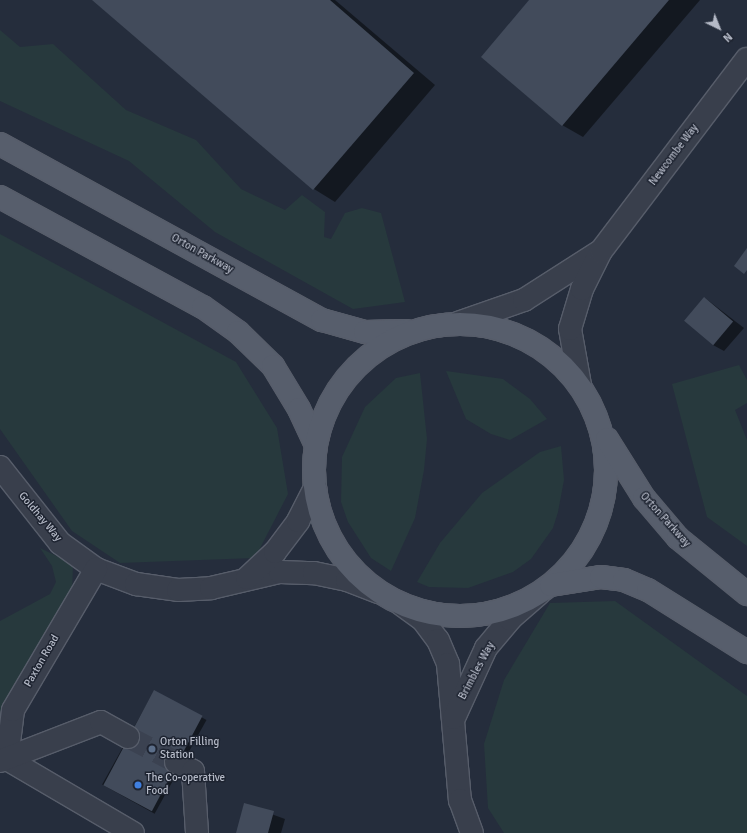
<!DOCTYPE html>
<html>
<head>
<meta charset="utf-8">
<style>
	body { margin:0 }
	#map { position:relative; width:747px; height:833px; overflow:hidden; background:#252d3c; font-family:Signika,sans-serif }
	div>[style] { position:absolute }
	.green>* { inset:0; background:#27393d }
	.shadow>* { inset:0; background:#0007; transform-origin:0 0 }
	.building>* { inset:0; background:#424b5b; transform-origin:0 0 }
	.minor-tunnel>* { height:22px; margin-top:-11px; transform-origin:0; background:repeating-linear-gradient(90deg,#3b4251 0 22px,transparent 0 33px) }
	.roads { filter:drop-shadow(1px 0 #575d6a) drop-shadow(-1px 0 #575d6a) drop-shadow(0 1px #575d6a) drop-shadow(0 -1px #575d6a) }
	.minor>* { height:22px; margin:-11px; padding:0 11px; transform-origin:11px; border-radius:11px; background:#393f4c }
	.major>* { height:22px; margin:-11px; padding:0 11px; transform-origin:11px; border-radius:11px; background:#575e6c }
	.major>.ring { margin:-11px; padding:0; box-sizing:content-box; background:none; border:22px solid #575e6c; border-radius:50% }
	.dots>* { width:11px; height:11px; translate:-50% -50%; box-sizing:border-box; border:2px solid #1e2431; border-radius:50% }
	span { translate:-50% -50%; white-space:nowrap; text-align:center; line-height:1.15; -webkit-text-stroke:3px #1e2431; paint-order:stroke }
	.street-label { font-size:11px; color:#b5bac7 }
	.poi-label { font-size:11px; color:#b5bac7 }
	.left { translate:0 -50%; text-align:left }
	.north { position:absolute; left:699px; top:8px; width:40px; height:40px; -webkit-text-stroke:3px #1e2431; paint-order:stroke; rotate:137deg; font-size:11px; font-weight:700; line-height:16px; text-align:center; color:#b5bac7 }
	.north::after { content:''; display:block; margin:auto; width:14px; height:18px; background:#b5bac7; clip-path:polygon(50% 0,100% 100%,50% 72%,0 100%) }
</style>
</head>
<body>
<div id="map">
	<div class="green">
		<div style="clip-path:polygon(0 30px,20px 47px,53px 44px,126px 110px,196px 140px,241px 189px,285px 210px,302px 195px,325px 212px,324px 237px,331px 239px,345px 213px,362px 208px,381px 213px,405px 302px,353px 309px,215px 232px,129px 161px,0 101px)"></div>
		<div style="clip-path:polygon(0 234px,236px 362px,277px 428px,288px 494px,255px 558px,120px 563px,72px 531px,0 429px)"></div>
		<div style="clip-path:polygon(739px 365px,747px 380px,747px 403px,735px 410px,747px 440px,747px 546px,707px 517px,672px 384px)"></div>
		<div style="clip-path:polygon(446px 371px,503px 379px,530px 399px,547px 419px,510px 440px,491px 434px,466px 419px)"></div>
		<div style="clip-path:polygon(420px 373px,427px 439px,424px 470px,415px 518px,391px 571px,371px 558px,348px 522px,341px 502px,342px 457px,365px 407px,396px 378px)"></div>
		<div style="clip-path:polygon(561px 446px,564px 480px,558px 512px,553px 528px,531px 559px,513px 572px,468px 588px,429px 587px,417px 582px,440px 543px,482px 493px,540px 452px)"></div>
		<div style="clip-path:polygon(40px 548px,73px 564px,72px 596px,0 742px,0 621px,50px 594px,56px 582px,52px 566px)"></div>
		<div style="clip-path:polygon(615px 601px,747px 696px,747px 833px,504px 833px,488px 808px,484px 744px,504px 680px,550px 603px)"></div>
	</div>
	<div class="shadow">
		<div style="clip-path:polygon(94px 0,335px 0,435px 85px,335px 202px,314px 189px)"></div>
		<div style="clip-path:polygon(530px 0,700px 0,583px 137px,562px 125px)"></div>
		<div style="clip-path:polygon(705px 298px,744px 328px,724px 351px,713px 345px)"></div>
		<div style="left:154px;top:691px;width:60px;height:107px;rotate:29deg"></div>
		<div style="clip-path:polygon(244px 804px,285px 819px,281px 833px,237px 833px)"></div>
	</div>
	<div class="building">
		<div style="clip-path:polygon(92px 0,330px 0,414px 73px,313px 190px)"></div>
		<div style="clip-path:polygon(529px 0,669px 0,562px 126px,481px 57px)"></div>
		<div style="clip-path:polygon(747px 248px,747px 270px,744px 274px,734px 266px)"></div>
		<div style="left:704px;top:297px;width:38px;height:31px;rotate:40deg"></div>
		<div style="left:154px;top:690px;width:55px;height:108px;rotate:28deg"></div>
		<div style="clip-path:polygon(244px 803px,274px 811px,268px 833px,236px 833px)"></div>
	</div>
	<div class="minor-tunnel">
		<div style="left:128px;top:737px;width:54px;rotate:27.5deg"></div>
	</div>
	<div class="roads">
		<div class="minor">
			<div style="left:458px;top:323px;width:70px;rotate:-19.2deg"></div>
			<div style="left:524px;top:300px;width:89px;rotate:-32.6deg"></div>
			<div style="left:580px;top:385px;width:57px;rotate:-100.1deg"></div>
			<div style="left:570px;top:329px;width:42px;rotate:-73.3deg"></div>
			<div style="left:582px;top:289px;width:42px;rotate:-63.4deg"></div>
			<div style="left:601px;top:251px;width:241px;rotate:-52.8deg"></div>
			<div style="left:0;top:467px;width:97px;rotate:51.7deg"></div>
			<div style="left:60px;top:543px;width:44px;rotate:35.8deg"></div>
			<div style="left:96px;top:569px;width:43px;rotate:20.6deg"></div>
			<div style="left:136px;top:584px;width:42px;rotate:8.1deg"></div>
			<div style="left:178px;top:590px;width:33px;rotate:-3deg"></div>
			<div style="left:211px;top:588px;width:71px;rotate:-13.1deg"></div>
			<div style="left:280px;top:572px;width:34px;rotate:2deg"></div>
			<div style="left:314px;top:573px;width:34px;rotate:12deg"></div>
			<div style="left:347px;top:580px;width:34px;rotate:21deg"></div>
			<div style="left:247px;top:578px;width:38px;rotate:-43deg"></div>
			<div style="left:275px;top:552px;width:39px;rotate:-53deg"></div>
			<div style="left:298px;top:521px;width:38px;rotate:-63deg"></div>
			<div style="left:401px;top:604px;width:26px;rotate:36deg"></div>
			<div style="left:422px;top:619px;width:26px;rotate:53deg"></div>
			<div style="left:438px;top:640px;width:26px;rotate:67deg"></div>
			<div style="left:448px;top:664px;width:137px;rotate:85deg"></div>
			<div style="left:460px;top:800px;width:35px;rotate:70deg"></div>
			<div style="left:454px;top:718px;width:77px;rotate:-65.4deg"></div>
			<div style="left:486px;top:648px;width:38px;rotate:-50deg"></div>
			<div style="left:510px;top:619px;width:38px;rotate:-41deg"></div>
			<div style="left:7px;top:759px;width:49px;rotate:-83deg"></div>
			<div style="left:13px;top:710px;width:164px;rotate:-59.5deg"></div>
			<div style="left:7px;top:759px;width:146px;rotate:30.4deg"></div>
			<div style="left:0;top:761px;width:108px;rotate:-21.1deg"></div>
			<div style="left:101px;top:722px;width:31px;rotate:29deg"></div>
			<div style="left:176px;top:762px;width:19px;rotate:28deg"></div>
			<div style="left:193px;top:771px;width:62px;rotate:86.3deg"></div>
		</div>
		<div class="major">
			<div style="left:0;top:144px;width:367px;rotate:28.7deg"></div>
			<div style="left:322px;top:320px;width:45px;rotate:15.6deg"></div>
			<div style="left:365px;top:332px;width:42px;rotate:-1.4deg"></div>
			<div style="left:0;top:197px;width:231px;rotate:28.5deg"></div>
			<div style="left:203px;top:307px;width:43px;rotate:35.5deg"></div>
			<div style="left:238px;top:332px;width:49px;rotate:44.2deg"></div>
			<div style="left:273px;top:366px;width:50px;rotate:58.8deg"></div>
			<div style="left:299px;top:409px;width:40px;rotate:65deg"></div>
			<div class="ring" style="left:314px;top:324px;width:270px;height:270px"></div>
			<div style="left:607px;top:439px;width:70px;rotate:57.9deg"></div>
			<div style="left:644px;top:498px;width:52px;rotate:49.6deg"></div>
			<div style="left:678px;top:538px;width:89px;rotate:39.1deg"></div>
			<div style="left:551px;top:585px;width:51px;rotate:-9.1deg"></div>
			<div style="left:601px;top:577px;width:23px;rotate:7deg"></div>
			<div style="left:624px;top:580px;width:26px;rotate:23deg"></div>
			<div style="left:648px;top:590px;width:117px;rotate:32.1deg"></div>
		</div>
	</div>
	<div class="dots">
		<div style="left:152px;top:749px;background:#5c6f8a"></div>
		<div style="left:138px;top:785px;background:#3f7fe0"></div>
	</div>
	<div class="street-label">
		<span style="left:674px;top:155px;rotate:-53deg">Newcombe Way</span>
		<span style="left:202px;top:254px;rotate:29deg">Orton Parkway</span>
		<span style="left:40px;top:517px;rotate:50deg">Goldhay Way</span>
		<span style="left:665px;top:520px;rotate:48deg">Orton Parkway</span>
		<span style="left:42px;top:661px;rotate:-60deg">Paxton Road</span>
		<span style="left:477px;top:671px;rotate:-62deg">Brimbles Way</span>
	</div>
	<div class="poi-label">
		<span class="left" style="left:160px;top:749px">Orton Filling<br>Station</span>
		<span class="left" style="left:146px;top:785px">The Co-operative<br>Food</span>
	</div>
	<div class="north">N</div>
</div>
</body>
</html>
